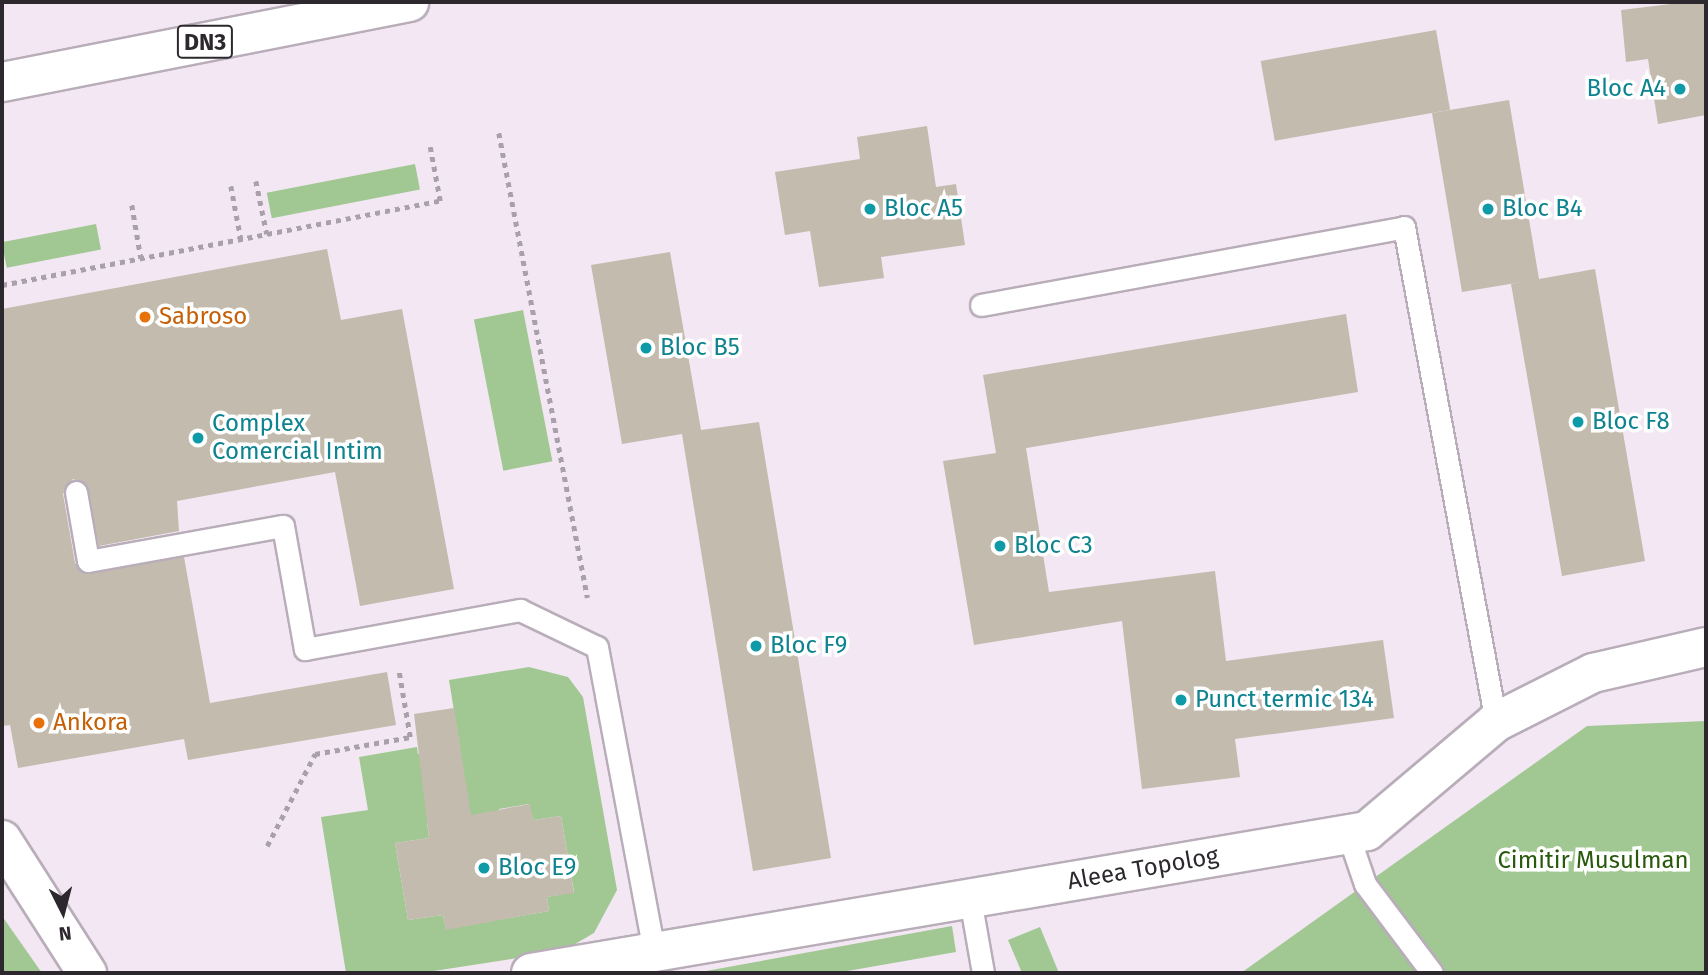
<!DOCTYPE html>
<html>
<head>
<meta charset="utf-8">
<style>
	body { margin:0 }
	#map { position:relative; width:1708px; height:975px; overflow:hidden; background:#f2e7f3; font-family:"Fira Sans",sans-serif }
	div>[style] { position:absolute }
	.green>* { inset:0; background:#a1c893; transform-origin:0 0 }
	.building>* { inset:0; background:#c3bbae; transform-origin:0 0 }
	.path>* { height:4.5px; margin-top:-2.25px; transform-origin:0; background:repeating-linear-gradient(90deg,#a9a0a9 0 5px,transparent 0 10px) }
	.roads { filter:drop-shadow(2px 0 #b8adb9) drop-shadow(-2px 0 #b8adb9) drop-shadow(0 2px #b8adb9) drop-shadow(0 -2px #b8adb9) }
	.service>* { height:21px; margin:-10.5px; padding:0 10.5px; transform-origin:10.5px; border-radius:10.5px; background:#fff }
	.minor>* { height:38px; margin:-19px; padding:0 19px; transform-origin:19px; border-radius:19px; background:#fff }
	.primary>* { height:38px; margin:-19px; padding:0 19px; transform-origin:19px; border-radius:19px; background:#fff }
	.dots>* { width:19px; height:19px; translate:-50% -50%; box-sizing:border-box; border:4px solid #fff; border-radius:50% }
	span { translate:-50% -50%; white-space:nowrap; text-align:center; line-height:1.15; -webkit-text-stroke:7px #fff; paint-order:stroke }
	.shield-label span { padding:2px 5px; background:#fff; border:2px solid; border-radius:5px; -webkit-text-stroke-width:0 }
	.shield-label { font-size:23px; color:#2d282d; font-weight:700 }
	.culture-label { font-size:24px; color:#0d838f }
	.right { translate:-100% -50%; text-align:right }
	.left { translate:0 -50%; text-align:left }
	.food-label { font-size:24px; color:#c56008 }
	.park-label { font-size:24px; color:#28590c }
	.street-label { font-size:24px; color:#2d282d }
	.frame { position:absolute; inset:0; border:4px solid #2d282d; pointer-events:none }
	.north { position:absolute; left:28px; top:877px; width:70px; height:70px; -webkit-text-stroke:5px #fff; paint-order:stroke; rotate:174deg; font-size:19px; font-weight:700; line-height:28px; text-align:center; color:#2d282d }
	.north::after { content:''; display:block; margin:auto; width:24px; height:32px; background:#2d282d; clip-path:polygon(50% 0,100% 100%,50% 72%,0 100%) }
</style>
</head>
<body>
<div id="map">
	<div class="green">
		<div style="left:415px;top:164px;width:26px;height:151px;rotate:79deg"></div>
		<div style="left:96px;top:224px;width:26px;height:96px;rotate:79deg"></div>
		<div style="left:523px;top:310px;width:154px;height:50px;rotate:79deg"></div>
		<div style="clip-path:polygon(evenodd,529px 667px,568px 677px,583px 697px,617px 890px,594px 933px,563px 951px,421px 973px,346px 973px,321px 817px,368px 810px,359px 757px,417px 747px,418px 754px,460px 748px,449px 680px,529px 667px,529px 804px,533px 820px,561px 816px,574px 892px,547px 897px,549px 911px,446px 929px,443px 915px,408px 920px,395px 843px,429px 838px,427px 822px,457px 817px,502px 825px,499px 809px,529px 804px)"></div>
		<div style="clip-path:polygon(1706px 721px,1706px 973px,1241px 973px,1587px 726px)"></div>
		<div style="clip-path:polygon(2px 916px,42px 973px,2px 973px)"></div>
		<div style="clip-path:polygon(952px 926px,956px 952px,836px 973px,695px 973px)"></div>
		<div style="clip-path:polygon(1040px 927px,1059px 973px,1022px 973px,1008px 940px)"></div>
	</div>
	<div class="building">
		<div style="clip-path:polygon(1688px 2px,1706px 2px,1706px 115px,1658px 124px,1648px 59px,1626px 62px,1621px 10px)"></div>
		<div style="left:1436px;top:30px;width:81px;height:178px;rotate:80deg"></div>
		<div style="clip-path:polygon(1509px 100px,1539px 279px,1595px 269px,1645px 561px,1562px 576px,1511px 284px,1527px 281px,1462px 292px,1432px 113px)"></div>
		<div style="clip-path:polygon(927px 126px,936px 187px,956px 184px,965px 245px,881px 257px,884px 278px,819px 287px,810px 231px,785px 235px,775px 172px,860px 159px,857px 137px)"></div>
		<div style="clip-path:polygon(327px 249px,341px 320px,402px 309px,454px 589px,360px 606px,335px 472px,177px 501px,179px 531px,99px 546px,86px 484px,73px 479px,63px 494px,75px 563px,83px 573px,184px 557px,210px 703px,387px 672px,396px 725px,188px 760px,184px 739px,18px 768px,10px 725px,2px 726px,2px 309px)"></div>
		<div style="clip-path:polygon(670px 252px,701px 430px,759px 422px,831px 858px,753px 871px,682px 434px,622px 444px,591px 265px)"></div>
		<div style="clip-path:polygon(1346px 314px,1358px 392px,1002px 452px,1026px 448px,1049px 592px,1215px 571px,1226px 661px,1383px 640px,1394px 718px,1235px 739px,1240px 777px,1142px 789px,1122px 621px,974px 645px,943px 461px,996px 453px,983px 375px)"></div>
		<div style="clip-path:polygon(454px 708px,471px 815px,530px 804px,533px 820px,561px 816px,574px 893px,547px 897px,549px 911px,446px 930px,443px 915px,408px 920px,395px 843px,429px 838px,414px 714px)"></div>
	</div>
	<div class="path">
		<div style="left:499px;top:133px;width:473px;rotate:79.2deg"></div>
		<div style="left:256px;top:181px;width:54px;rotate:78.3deg"></div>
		<div style="left:231px;top:186px;width:54px;rotate:79.3deg"></div>
		<div style="left:132px;top:205px;width:54px;rotate:80.4deg"></div>
		<div style="left:2px;top:285px;width:446px;rotate:-10.9deg"></div>
		<div style="left:440px;top:201px;width:55px;rotate:-100.5deg"></div>
		<div style="left:267px;top:846px;width:104px;rotate:-62.4deg"></div>
		<div style="left:315px;top:754px;width:97px;rotate:-10.1deg"></div>
		<div style="left:410px;top:737px;width:66px;rotate:-99.6deg"></div>
	</div>
	<div class="roads">
		<div class="service">
			<div style="left:981px;top:305px;width:430px;rotate:-10.4deg"></div>
			<div style="left:1404px;top:227px;width:503px;rotate:79.47deg"></div>
			<div style="left:76px;top:492px;width:70px;rotate:80.1deg"></div>
			<div style="left:88px;top:561px;width:198px;rotate:-10.2deg"></div>
			<div style="left:283px;top:526px;width:125px;rotate:79.9deg"></div>
			<div style="left:305px;top:649px;width:219px;rotate:-10.3deg"></div>
			<div style="left:520px;top:610px;width:85px;rotate:25.7deg"></div>
			<div style="left:597px;top:647px;width:311px;rotate:79.4deg"></div>
			<div style="left:1348px;top:834px;width:53px;rotate:71.2deg"></div>
			<div style="left:1365px;top:884px;width:111px;rotate:53deg"></div>
			<div style="left:970px;top:899px;width:75px;rotate:80deg"></div>
		</div>
		<div class="minor">
			<div style="left:2px;top:840px;width:158px;rotate:57.4deg"></div>
			<div style="left:531px;top:973px;width:848px;rotate:-9.64deg"></div>
			<div style="left:1367px;top:831px;width:169px;rotate:-40.2deg"></div>
			<div style="left:1496px;top:722px;width:109px;rotate:-26.8deg"></div>
			<div style="left:1593px;top:673px;width:116px;rotate:-13deg"></div>
		</div>
		<div class="primary">
			<div style="left:2px;top:82px;width:415px;rotate:-11.1deg"></div>
		</div>
	</div>
	<div class="dots">
		<div style="left:1680px;top:89px;background:#0f9aa8"></div>
		<div style="left:870px;top:209px;background:#0f9aa8"></div>
		<div style="left:1488px;top:209px;background:#0f9aa8"></div>
		<div style="left:145px;top:317px;background:#e8710a"></div>
		<div style="left:646px;top:348px;background:#0f9aa8"></div>
		<div style="left:1578px;top:422px;background:#0f9aa8"></div>
		<div style="left:198px;top:438px;background:#0f9aa8"></div>
		<div style="left:1000px;top:546px;background:#0f9aa8"></div>
		<div style="left:756px;top:646px;background:#0f9aa8"></div>
		<div style="left:1181px;top:700px;background:#0f9aa8"></div>
		<div style="left:39px;top:723px;background:#e8710a"></div>
		<div style="left:484px;top:868px;background:#0f9aa8"></div>
	</div>
	<div class="shield-label">
		<span style="left:205px;top:42px">DN3</span>
	</div>
	<div class="culture-label">
		<span class="right" style="left:1666px;top:89px">Bloc A4</span>
		<span class="left" style="left:884px;top:209px">Bloc A5</span>
		<span class="left" style="left:1502px;top:209px">Bloc B4</span>
		<span class="left" style="left:660px;top:348px">Bloc B5</span>
		<span class="left" style="left:1592px;top:422px">Bloc F8</span>
		<span class="left" style="left:212px;top:438px">Complex<br>Comercial Intim</span>
		<span class="left" style="left:1014px;top:546px">Bloc C3</span>
		<span class="left" style="left:770px;top:646px">Bloc F9</span>
		<span class="left" style="left:1195px;top:700px">Punct termic 134</span>
		<span class="left" style="left:498px;top:868px">Bloc E9</span>
	</div>
	<div class="food-label">
		<span class="left" style="left:159px;top:317px">Sabroso</span>
		<span class="left" style="left:53px;top:723px">Ankora</span>
	</div>
	<div class="park-label">
		<span style="left:1593px;top:861px">Cimitir Musulman</span>
	</div>
	<div class="street-label">
		<span style="left:1143px;top:869px;rotate:-10deg">Aleea Topolog</span>
	</div>
	<div class="frame"></div>
	<div class="north">N</div>
</div>
</body>
</html>
